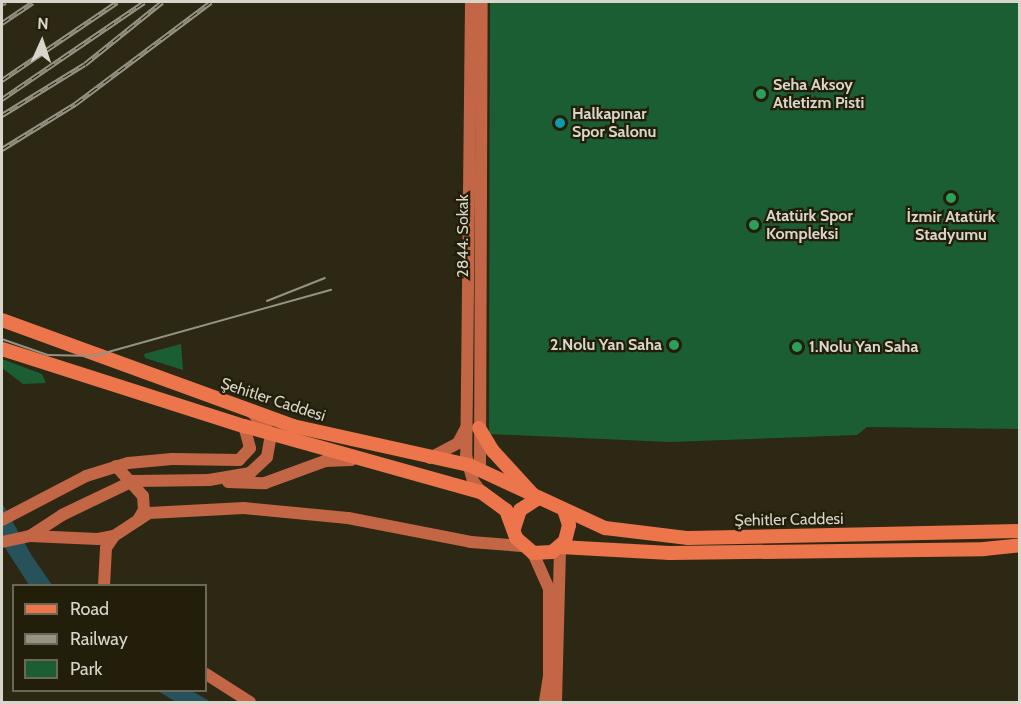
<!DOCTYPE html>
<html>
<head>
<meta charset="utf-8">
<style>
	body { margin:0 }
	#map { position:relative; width:1021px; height:704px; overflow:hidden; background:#2c2814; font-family:Cabin,sans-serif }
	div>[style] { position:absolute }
	.green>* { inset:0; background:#1c5e33 }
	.water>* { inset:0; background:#27525c }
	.secondary>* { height:12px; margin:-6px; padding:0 6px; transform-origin:6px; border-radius:6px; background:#c26646 }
	.primary>* { height:14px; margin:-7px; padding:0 7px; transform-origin:7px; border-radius:7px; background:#ec754b }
	.tram>* { height:1.5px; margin:-0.75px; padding:0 0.75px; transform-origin:0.75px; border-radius:0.75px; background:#969384 }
	.rail>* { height:5px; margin-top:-2.5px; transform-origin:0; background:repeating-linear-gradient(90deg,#221e0a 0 9px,#969384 0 18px); box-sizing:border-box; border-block:2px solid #969384 }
	.dots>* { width:16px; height:16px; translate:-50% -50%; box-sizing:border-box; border:3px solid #221e0a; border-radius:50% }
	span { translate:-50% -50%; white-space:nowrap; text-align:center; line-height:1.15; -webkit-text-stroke:4.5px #221e0a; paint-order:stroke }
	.poi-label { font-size:16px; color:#d8d6ca; font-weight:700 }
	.left { translate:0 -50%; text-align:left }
	.right { translate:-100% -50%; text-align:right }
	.street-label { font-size:16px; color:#d8d6ca }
	.frame { position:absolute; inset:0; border:3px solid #d8d6ca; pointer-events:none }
	.legend { position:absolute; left:12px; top:584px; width:195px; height:108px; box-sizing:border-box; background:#221e0a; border:2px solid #6b6857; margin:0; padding:8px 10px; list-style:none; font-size:18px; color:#d8d6ca }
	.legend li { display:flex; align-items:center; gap:12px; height:30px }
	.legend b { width:30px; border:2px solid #6b6857 }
	.north { position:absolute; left:12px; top:12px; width:60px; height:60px; -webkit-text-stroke:4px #221e0a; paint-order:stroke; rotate:3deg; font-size:16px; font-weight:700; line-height:24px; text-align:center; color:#d8d6ca }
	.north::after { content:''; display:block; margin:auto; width:21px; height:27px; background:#d8d6ca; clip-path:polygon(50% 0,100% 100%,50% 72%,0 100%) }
</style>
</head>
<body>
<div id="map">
	<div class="green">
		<div style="clip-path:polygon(490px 2px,1019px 2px,1019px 429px,867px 427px,857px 435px,670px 442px,489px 434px)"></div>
		<div style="clip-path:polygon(181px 344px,183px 370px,145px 358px,144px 354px)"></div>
		<div style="clip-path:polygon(2px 359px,42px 374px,46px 383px,23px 384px,2px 368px)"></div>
	</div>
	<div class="water">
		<div style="clip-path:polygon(2px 503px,32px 556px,52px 585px,29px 585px,2px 543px)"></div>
		<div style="clip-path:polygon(158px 691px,192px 691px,211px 702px,176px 702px)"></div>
	</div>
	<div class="secondary">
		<div style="left:471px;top:2px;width:453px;rotate:90.6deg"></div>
		<div style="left:466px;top:455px;width:27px;rotate:75deg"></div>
		<div style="left:473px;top:481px;width:14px;rotate:54deg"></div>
		<div style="left:430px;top:458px;width:32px;rotate:-28deg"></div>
		<div style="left:458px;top:443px;width:17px;rotate:-62deg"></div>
		<div style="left:116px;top:466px;width:40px;rotate:48deg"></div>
		<div style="left:143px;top:496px;width:14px;rotate:86deg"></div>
		<div style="left:144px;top:510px;width:12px;rotate:121deg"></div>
		<div style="left:480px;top:470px;width:468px;rotate:-89.8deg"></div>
		<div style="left:228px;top:482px;width:37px;rotate:2deg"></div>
		<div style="left:265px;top:483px;width:64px;rotate:-20.1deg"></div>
		<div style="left:325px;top:461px;width:26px;rotate:-2deg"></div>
		<div style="left:2px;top:520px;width:95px;rotate:-27.6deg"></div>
		<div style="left:86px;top:476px;width:44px;rotate:-17.2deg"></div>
		<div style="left:128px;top:463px;width:44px;rotate:-5.2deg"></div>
		<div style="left:172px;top:459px;width:67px;rotate:0.9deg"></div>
		<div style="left:239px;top:460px;width:16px;rotate:-47deg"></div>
		<div style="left:250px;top:448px;width:23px;rotate:-105deg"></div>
		<div style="left:30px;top:536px;width:68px;rotate:2.5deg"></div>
		<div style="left:98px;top:539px;width:16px;rotate:-11deg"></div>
		<div style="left:114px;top:536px;width:42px;rotate:-33.3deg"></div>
		<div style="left:149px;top:513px;width:95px;rotate:-3deg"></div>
		<div style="left:244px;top:508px;width:104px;rotate:5.5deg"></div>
		<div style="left:348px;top:518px;width:125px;rotate:11deg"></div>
		<div style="left:471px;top:542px;width:51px;rotate:4.5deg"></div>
		<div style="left:2px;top:542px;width:29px;rotate:-12deg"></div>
		<div style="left:30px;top:536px;width:38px;rotate:-33deg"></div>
		<div style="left:62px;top:515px;width:79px;rotate:-25.6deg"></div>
		<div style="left:133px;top:481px;width:76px;rotate:-0.8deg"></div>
		<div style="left:209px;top:480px;width:42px;rotate:-9.7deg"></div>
		<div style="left:250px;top:473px;width:23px;rotate:-43deg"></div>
		<div style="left:267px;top:457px;width:23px;rotate:-80deg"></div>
		<div style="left:271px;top:434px;width:29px;rotate:-131deg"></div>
		<div style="left:533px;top:553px;width:39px;rotate:66deg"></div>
		<div style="left:549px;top:589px;width:87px;rotate:90deg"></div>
		<div style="left:549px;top:676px;width:26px;rotate:99deg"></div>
		<div style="left:104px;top:586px;width:38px;rotate:-87deg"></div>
		<div style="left:106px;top:548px;width:14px;rotate:-56deg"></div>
		<div style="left:206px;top:674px;width:52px;rotate:32.5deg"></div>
		<div style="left:556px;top:702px;width:155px;rotate:-88.5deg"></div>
	</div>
	<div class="primary">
		<div style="left:2px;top:320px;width:310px;rotate:20deg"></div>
		<div style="left:293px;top:426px;width:180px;rotate:12.5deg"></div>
		<div style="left:469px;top:465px;width:150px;rotate:24.9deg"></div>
		<div style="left:605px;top:528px;width:84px;rotate:6.9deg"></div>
		<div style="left:688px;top:538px;width:332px;rotate:-1.2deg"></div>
		<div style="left:2px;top:349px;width:254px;rotate:17.7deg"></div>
		<div style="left:244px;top:426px;width:246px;rotate:15.6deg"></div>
		<div style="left:481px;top:492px;width:31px;rotate:36deg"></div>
		<div style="left:506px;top:510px;width:30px;rotate:70deg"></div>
		<div style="left:516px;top:538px;width:23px;rotate:41deg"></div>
		<div style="left:533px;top:553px;width:19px;rotate:-3deg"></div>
		<div style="left:552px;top:552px;width:17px;rotate:-40deg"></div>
		<div style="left:565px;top:541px;width:16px;rotate:-76deg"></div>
		<div style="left:569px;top:525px;width:16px;rotate:-108deg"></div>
		<div style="left:479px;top:428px;width:27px;rotate:59deg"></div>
		<div style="left:493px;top:451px;width:65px;rotate:47.5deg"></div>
		<div style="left:537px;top:499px;width:20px;rotate:147deg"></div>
		<div style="left:520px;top:510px;width:20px;rotate:108deg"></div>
		<div style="left:560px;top:547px;width:110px;rotate:3.1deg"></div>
		<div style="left:670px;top:553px;width:314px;rotate:-0.7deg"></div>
		<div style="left:984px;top:549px;width:36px;rotate:-6deg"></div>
	</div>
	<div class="tram">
		<div style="left:267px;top:301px;width:62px;rotate:-21.6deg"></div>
		<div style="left:2px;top:339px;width:49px;rotate:19.2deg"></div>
		<div style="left:48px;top:355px;width:46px;rotate:1.2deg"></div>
		<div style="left:94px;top:356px;width:246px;rotate:-15.6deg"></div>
	</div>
	<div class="rail">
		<div style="left:2px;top:3px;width:4px;rotate:-14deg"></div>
		<div style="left:2px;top:23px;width:37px;rotate:-34deg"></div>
		<div style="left:2px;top:80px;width:139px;rotate:-34.1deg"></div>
		<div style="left:2px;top:99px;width:172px;rotate:-34.3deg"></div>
		<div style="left:2px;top:115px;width:97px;rotate:-31.6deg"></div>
		<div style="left:85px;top:64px;width:99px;rotate:-38.8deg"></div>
		<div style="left:2px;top:149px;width:86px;rotate:-31.7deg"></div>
		<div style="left:75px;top:104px;width:170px;rotate:-36.9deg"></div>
	</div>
	<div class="dots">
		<div style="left:761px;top:94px;background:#2e9e5b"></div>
		<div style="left:560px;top:123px;background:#0f9aa8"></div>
		<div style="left:951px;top:198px;background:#2e9e5b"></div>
		<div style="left:754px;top:225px;background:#2e9e5b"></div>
		<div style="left:674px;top:345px;background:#2e9e5b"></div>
		<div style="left:797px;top:347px;background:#2e9e5b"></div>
	</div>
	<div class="poi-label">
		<span class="left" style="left:773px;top:94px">Seha Aksoy<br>Atletizm Pisti</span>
		<span class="left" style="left:572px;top:123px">Halkapınar<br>Spor Salonu</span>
		<span class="left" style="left:766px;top:225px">Atatürk Spor<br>Kompleksi</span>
		<span style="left:951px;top:226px">İzmir Atatürk<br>Stadyumu</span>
		<span class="right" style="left:662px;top:345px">2.Nolu Yan Saha</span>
		<span class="left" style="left:809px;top:347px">1.Nolu Yan Saha</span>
	</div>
	<div class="street-label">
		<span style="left:463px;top:236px;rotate:-90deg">2844. Sokak</span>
		<span style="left:273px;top:400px;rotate:18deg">Şehitler Caddesi</span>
		<span style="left:789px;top:520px;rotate:-1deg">Şehitler Caddesi</span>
	</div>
	<div class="frame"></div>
	<ul class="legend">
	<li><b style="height:8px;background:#ec754b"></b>Road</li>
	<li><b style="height:8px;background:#969384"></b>Railway</li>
	<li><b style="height:16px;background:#1c5e33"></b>Park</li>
	</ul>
	<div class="north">N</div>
</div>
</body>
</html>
